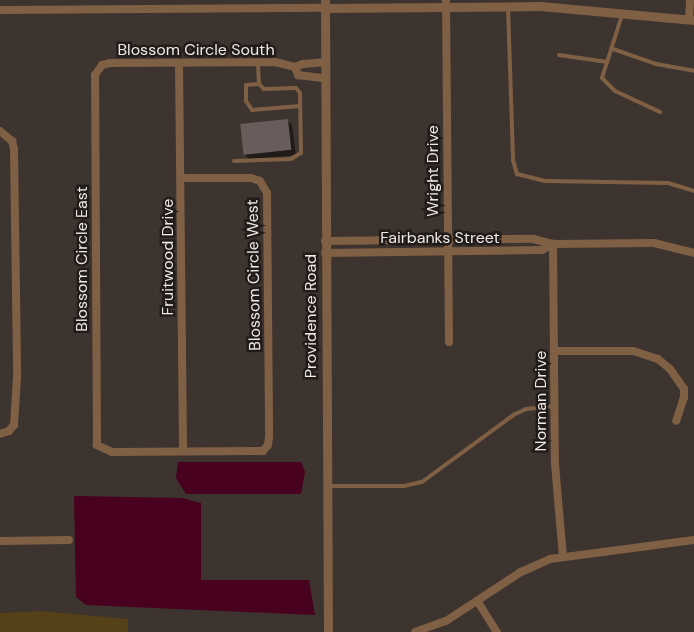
<!DOCTYPE html>
<html>
<head>
<meta charset="utf-8">
<style>
	body { margin:0 }
	#map { position:relative; width:694px; height:632px; overflow:hidden; background:#3d332f; font-family:"DM Sans",sans-serif }
	div>[style] { position:absolute }
	.green>* { inset:0; background:#544118 }
	.water>* { inset:0; background:#48011f }
	.shadow>* { inset:0; background:#0007 }
	.building>* { inset:0; background:#695c5b; transform-origin:0 0 }
	.service>* { height:4px; margin:-2px; padding:0 2px; transform-origin:2px; border-radius:2px; background:#7f6044 }
	.minor>* { height:8px; margin:-4px; padding:0 4px; transform-origin:4px; border-radius:4px; background:#7f6044 }
	.tertiary>* { height:9px; margin:-4.5px; padding:0 4.5px; transform-origin:4.5px; border-radius:4.5px; background:#7f6044 }
	span { translate:-50% -50%; white-space:nowrap; text-align:center; line-height:1.15; -webkit-text-stroke:5px #211c1a; paint-order:stroke }
	.street-label { font-size:16px; color:#efe9e6 }
</style>
</head>
<body>
<div id="map">
	<div class="green">
		<div style="clip-path:polygon(40px 611px,128px 619px,128px 632px,0 632px,0 613px)"></div>
	</div>
	<div class="water">
		<div style="clip-path:polygon(178px 462px,301px 462px,305px 472px,301px 494px,186px 494px,176px 478px)"></div>
		<div style="clip-path:polygon(74px 496px,182px 498px,201px 503px,201px 580px,309px 580px,315px 615px,86px 605px,76px 597px)"></div>
	</div>
	<div class="shadow">
		<div style="clip-path:polygon(287px 120px,292px 125px,296px 155px,250px 160px,245px 155px)"></div>
	</div>
	<div class="building">
		<div style="left:288px;top:119px;width:31px;height:48px;rotate:84deg"></div>
	</div>
	<div class="service">
		<div style="left:508px;top:7px;width:153px;rotate:88.1deg"></div>
		<div style="left:513px;top:160px;width:15px;rotate:74deg"></div>
		<div style="left:517px;top:174px;width:30px;rotate:14deg"></div>
		<div style="left:546px;top:181px;width:122px;rotate:0.9deg"></div>
		<div style="left:668px;top:183px;width:27px;rotate:17deg"></div>
		<div style="left:622px;top:15px;width:66px;rotate:107.6deg"></div>
		<div style="left:602px;top:78px;width:18px;rotate:45deg"></div>
		<div style="left:615px;top:91px;width:50px;rotate:25deg"></div>
		<div style="left:613px;top:49px;width:46px;rotate:19.2deg"></div>
		<div style="left:656px;top:64px;width:39px;rotate:10deg"></div>
		<div style="left:559px;top:55px;width:49px;rotate:8.1deg"></div>
		<div style="left:259px;top:84px;width:13px;rotate:176deg"></div>
		<div style="left:246px;top:85px;width:16px;rotate:90deg"></div>
		<div style="left:246px;top:101px;width:11px;rotate:56deg"></div>
		<div style="left:252px;top:110px;width:48px;rotate:-4.8deg"></div>
		<div style="left:234px;top:161px;width:57px;rotate:-2deg"></div>
		<div style="left:291px;top:159px;width:12px;rotate:-31deg"></div>
		<div style="left:301px;top:153px;width:60px;rotate:-91deg"></div>
		<div style="left:300px;top:93px;width:6px;rotate:-129deg"></div>
		<div style="left:296px;top:88px;width:32px;rotate:178deg"></div>
		<div style="left:264px;top:89px;width:7px;rotate:-135deg"></div>
		<div style="left:259px;top:84px;width:21px;rotate:-93deg"></div>
		<div style="left:328px;top:486px;width:76px"></div>
		<div style="left:404px;top:486px;width:18px;rotate:-13deg"></div>
		<div style="left:422px;top:482px;width:115px;rotate:-36.2deg"></div>
		<div style="left:515px;top:414px;width:12px;rotate:-24deg"></div>
		<div style="left:526px;top:409px;width:28px;rotate:-6deg"></div>
	</div>
	<div class="minor">
		<div style="left:446px;top:0;width:342px;rotate:89.5deg"></div>
		<div style="left:0;top:10px;width:325px;rotate:-0.4deg"></div>
		<div style="left:689px;top:20px;width:20px;rotate:-87deg"></div>
		<div style="left:179px;top:63px;width:388px;rotate:89.4deg"></div>
		<div style="left:295px;top:67px;width:9px;rotate:-21deg"></div>
		<div style="left:303px;top:64px;width:21px;rotate:-5deg"></div>
		<div style="left:0;top:131px;width:16px;rotate:40deg"></div>
		<div style="left:12px;top:141px;width:8px;rotate:76deg"></div>
		<div style="left:14px;top:149px;width:228px;rotate:89.2deg"></div>
		<div style="left:17px;top:377px;width:48px;rotate:93.6deg"></div>
		<div style="left:14px;top:425px;width:8px;rotate:130deg"></div>
		<div style="left:9px;top:431px;width:9px;rotate:162deg"></div>
		<div style="left:181px;top:178px;width:70px"></div>
		<div style="left:251px;top:178px;width:9px;rotate:18deg"></div>
		<div style="left:260px;top:181px;width:14px;rotate:60deg"></div>
		<div style="left:267px;top:193px;width:244px;rotate:89.5deg"></div>
		<div style="left:269px;top:437px;width:8px;rotate:97deg"></div>
		<div style="left:268px;top:445px;width:8px;rotate:130deg"></div>
		<div style="left:263px;top:451px;width:151px;rotate:179.6deg"></div>
		<div style="left:112px;top:452px;width:17px;rotate:-155deg"></div>
		<div style="left:97px;top:445px;width:370px;rotate:-90.3deg"></div>
		<div style="left:95px;top:75px;width:12px;rotate:-55deg"></div>
		<div style="left:102px;top:65px;width:8px;rotate:-14deg"></div>
		<div style="left:110px;top:63px;width:165px;rotate:-0.3deg"></div>
		<div style="left:275px;top:62px;width:21px;rotate:14deg"></div>
		<div style="left:295px;top:67px;width:9px;rotate:69deg"></div>
		<div style="left:298px;top:75px;width:26px;rotate:7deg"></div>
		<div style="left:325px;top:241px;width:208px;rotate:-0.6deg"></div>
		<div style="left:533px;top:239px;width:21px;rotate:14deg"></div>
		<div style="left:553px;top:244px;width:101px;rotate:-0.6deg"></div>
		<div style="left:654px;top:243px;width:41px;rotate:14deg"></div>
		<div style="left:553px;top:244px;width:220px;rotate:89.5deg"></div>
		<div style="left:555px;top:464px;width:93px;rotate:85.1deg"></div>
		<div style="left:325px;top:253px;width:217px;rotate:-0.8deg"></div>
		<div style="left:542px;top:250px;width:13px;rotate:-29deg"></div>
		<div style="left:554px;top:351px;width:79px"></div>
		<div style="left:633px;top:351px;width:26px;rotate:18deg"></div>
		<div style="left:658px;top:359px;width:16px;rotate:40deg"></div>
		<div style="left:670px;top:369px;width:24px;rotate:55deg"></div>
		<div style="left:684px;top:389px;width:8px;rotate:90deg"></div>
		<div style="left:684px;top:397px;width:25px;rotate:108deg"></div>
		<div style="left:0;top:541px;width:69px;rotate:-0.8deg"></div>
		<div style="left:478px;top:602px;width:36px;rotate:58deg"></div>
		<div style="left:415px;top:632px;width:33px;rotate:-20deg"></div>
		<div style="left:446px;top:621px;width:90px;rotate:-33.2deg"></div>
		<div style="left:521px;top:572px;width:32px;rotate:-24deg"></div>
		<div style="left:550px;top:559px;width:145px;rotate:-7.5deg"></div>
	</div>
	<div class="tertiary">
		<div style="left:325px;top:0;width:632px;rotate:89.73deg"></div>
		<div style="left:325px;top:8px;width:215px;rotate:-0.5deg"></div>
		<div style="left:540px;top:6px;width:155px;rotate:5.2deg"></div>
	</div>
	<div class="street-label">
		<span style="left:196px;top:50px">Blossom Circle South</span>
		<span style="left:433px;top:171px;rotate:-90deg">Wright Drive</span>
		<span style="left:440px;top:238px">Fairbanks Street</span>
		<span style="left:168px;top:257px;rotate:-90deg">Fruitwood Drive</span>
		<span style="left:82px;top:259px;rotate:-90deg">Blossom Circle East</span>
		<span style="left:254px;top:275px;rotate:-91deg">Blossom Circle West</span>
		<span style="left:311px;top:316px;rotate:-90deg">Providence Road</span>
		<span style="left:541px;top:401px;rotate:-90deg">Norman Drive</span>
	</div>
</div>
</body>
</html>
